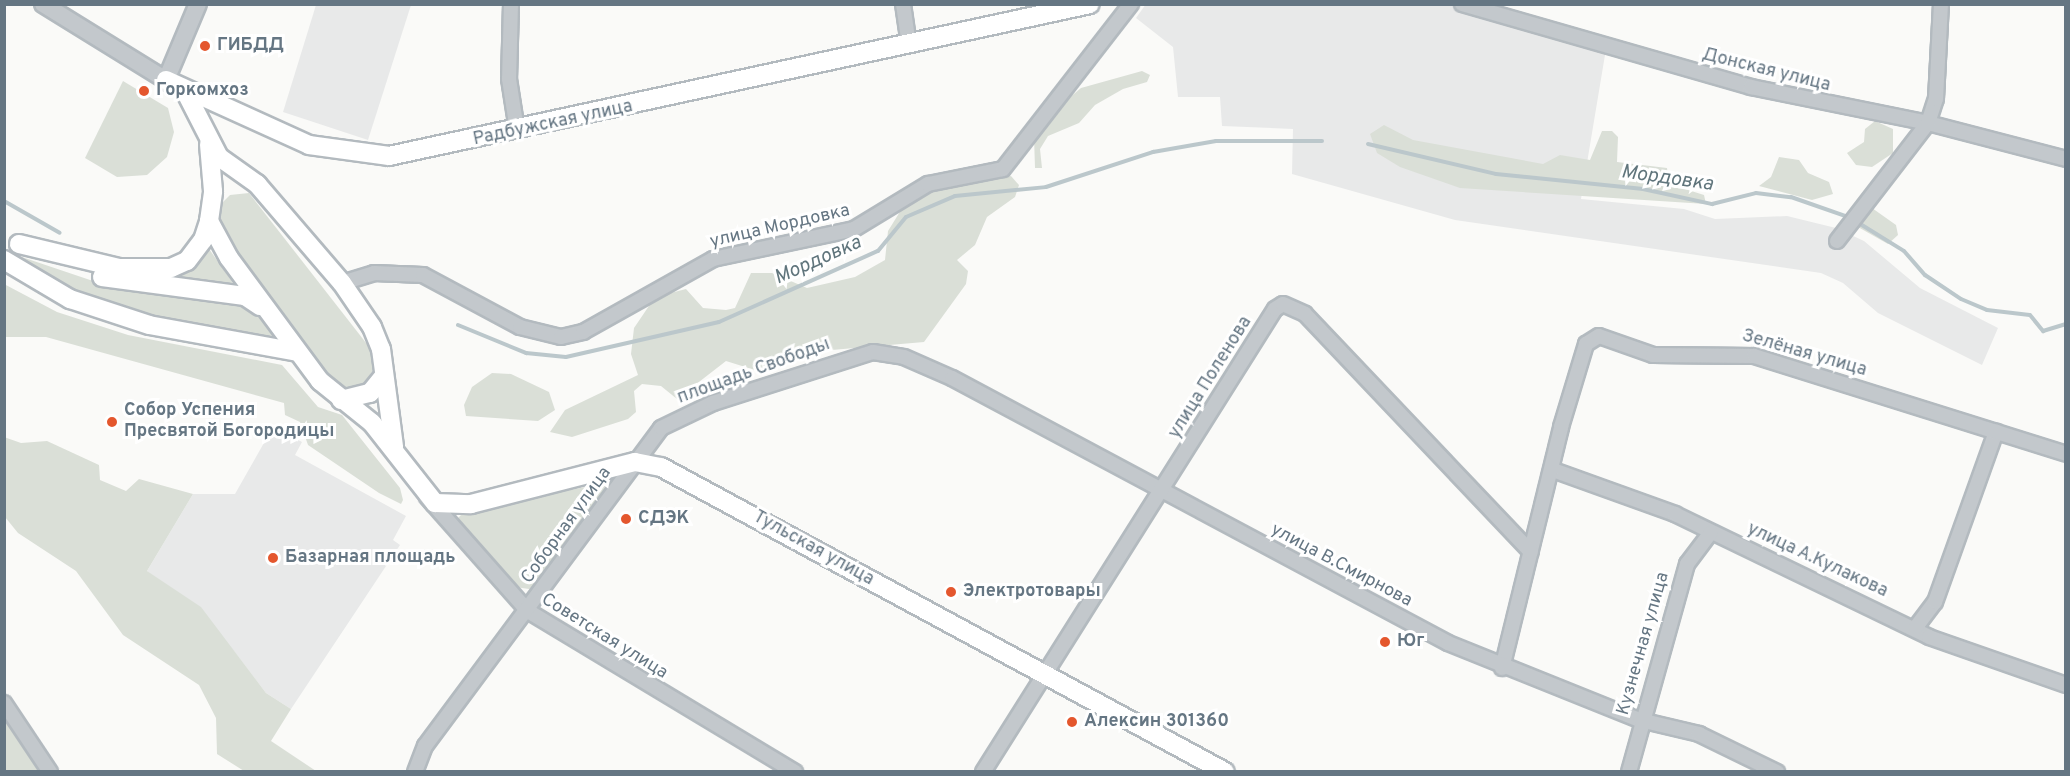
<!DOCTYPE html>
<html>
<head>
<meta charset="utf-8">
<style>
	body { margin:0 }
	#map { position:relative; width:2070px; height:776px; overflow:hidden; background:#fafaf8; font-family:Overpass,sans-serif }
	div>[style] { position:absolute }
	.built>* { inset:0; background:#e8e9e9 }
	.green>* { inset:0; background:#dadfd7 }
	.stream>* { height:4px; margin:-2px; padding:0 2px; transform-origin:2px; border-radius:2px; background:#bbc7cb }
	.roads { filter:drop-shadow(2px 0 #b3babf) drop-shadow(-2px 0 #b3babf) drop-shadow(0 2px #b3babf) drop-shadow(0 -2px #b3babf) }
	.minor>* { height:14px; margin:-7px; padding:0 7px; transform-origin:7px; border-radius:7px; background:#c3c8cc }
	.tertiary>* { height:16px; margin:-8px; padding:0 8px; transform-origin:8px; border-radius:8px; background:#c3c8cc }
	.secondary>* { height:18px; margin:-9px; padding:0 9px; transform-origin:9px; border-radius:9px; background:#fff }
	.dots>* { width:16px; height:16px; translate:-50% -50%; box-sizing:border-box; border:3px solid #fff; border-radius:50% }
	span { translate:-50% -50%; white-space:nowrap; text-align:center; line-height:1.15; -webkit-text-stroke:6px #fff; paint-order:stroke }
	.poi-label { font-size:18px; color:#657683; font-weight:700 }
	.left { translate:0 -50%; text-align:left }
	.street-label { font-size:18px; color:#657683 }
	.water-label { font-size:20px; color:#60757c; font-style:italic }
	.frame { position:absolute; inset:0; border:6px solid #657683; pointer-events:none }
</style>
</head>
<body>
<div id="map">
	<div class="built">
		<div style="clip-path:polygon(1146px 4px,1448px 5px,1606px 49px,1581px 199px,1684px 209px,1715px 219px,1787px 216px,1836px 228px,1864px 241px,1920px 288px,1998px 328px,1982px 365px,1878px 313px,1843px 283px,1821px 273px,1455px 220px,1292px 174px,1293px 129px,1222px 126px,1220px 97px,1178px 97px,1173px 47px,1136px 18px)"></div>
		<div style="clip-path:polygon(316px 5px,411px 5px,368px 140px,283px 112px)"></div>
		<div style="clip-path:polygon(273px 427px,302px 442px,295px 455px,406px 516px,393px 540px,400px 545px,291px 709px,266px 693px,234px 651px,147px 571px,193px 494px,235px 494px)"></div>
	</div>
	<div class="green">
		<div style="clip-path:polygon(1142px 71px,1150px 75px,1147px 82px,1123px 89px,1095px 105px,1079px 123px,1048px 136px,1040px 149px,1042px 168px,1035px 168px,1034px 137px,1056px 109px,1081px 88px)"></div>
		<div style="clip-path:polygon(123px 81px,168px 108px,174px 132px,167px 157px,147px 175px,117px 177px,85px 158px)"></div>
		<div style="clip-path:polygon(1875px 121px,1893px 129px,1893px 153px,1872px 167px,1856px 165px,1847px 153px,1864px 142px,1865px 129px)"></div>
		<div style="clip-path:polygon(1384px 125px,1413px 140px,1543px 164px,1560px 155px,1590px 160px,1602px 131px,1612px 131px,1618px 137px,1617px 162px,1667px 168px,1669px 184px,1704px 195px,1706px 204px,1460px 188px,1400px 167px,1377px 153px,1370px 134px)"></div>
		<div style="clip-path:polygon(1779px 157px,1799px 160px,1808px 173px,1829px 182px,1833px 194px,1812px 200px,1759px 186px,1771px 177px)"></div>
		<div style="clip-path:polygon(1011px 176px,1019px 185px,1015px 197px,987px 217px,975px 245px,957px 260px,968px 271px,966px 284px,924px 342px,797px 353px,758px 371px,726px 361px,677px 399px,661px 386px,642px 384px,634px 391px,636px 412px,628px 419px,572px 437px,550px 432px,565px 410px,638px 375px,631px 354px,634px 328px,655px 297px,686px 289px,703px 308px,726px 310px,735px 308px,751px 273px,772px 273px,807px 288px,855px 277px,885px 260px,888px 231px,906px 202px,934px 186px)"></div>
		<div style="clip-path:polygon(249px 193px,370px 348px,373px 370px,364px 385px,355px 390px,335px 387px,219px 230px,220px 205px,230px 195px)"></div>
		<div style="clip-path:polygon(1872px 208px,1896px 225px,1898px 235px,1888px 244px,1858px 227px,1860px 215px)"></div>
		<div style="clip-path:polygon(207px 246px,235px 286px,161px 280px,193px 264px)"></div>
		<div style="clip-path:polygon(4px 251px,99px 283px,230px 299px,254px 310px,276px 338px,174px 323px,95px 303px)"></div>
		<div style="clip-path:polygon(4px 284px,57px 312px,128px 335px,282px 365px,318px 407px,342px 415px,400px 488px,403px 500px,401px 504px,379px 493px,308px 445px,300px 422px,285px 415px,284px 403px,46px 337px,5px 337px)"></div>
		<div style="clip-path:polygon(492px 373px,511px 374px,549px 392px,555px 410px,538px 421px,466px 416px,464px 405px,472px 387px)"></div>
		<div style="clip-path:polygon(4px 437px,21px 443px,47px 441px,99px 465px,100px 480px,126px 491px,139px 479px,193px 494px,147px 571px,201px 607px,266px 693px,291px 709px,271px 741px,316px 771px,244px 771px,217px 754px,216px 718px,199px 685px,123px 635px,76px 571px,18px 533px,5px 517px)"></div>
		<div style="clip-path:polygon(605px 483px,612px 487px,536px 590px,515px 587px,456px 520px,465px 511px)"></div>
		<div style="clip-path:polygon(4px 695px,5px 696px,54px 771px,5px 771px)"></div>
	</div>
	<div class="stream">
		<div style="left:1368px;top:144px;width:131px;rotate:13.2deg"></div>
		<div style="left:1496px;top:174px;width:148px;rotate:5.8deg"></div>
		<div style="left:1643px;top:189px;width:71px;rotate:12.3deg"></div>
		<div style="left:1712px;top:204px;width:45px;rotate:-14deg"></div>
		<div style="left:1756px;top:193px;width:35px;rotate:7deg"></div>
		<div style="left:1791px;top:197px;width:64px;rotate:19.3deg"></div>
		<div style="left:4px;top:201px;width:64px;rotate:29.7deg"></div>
		<div style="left:1857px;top:222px;width:55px;rotate:31.7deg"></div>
		<div style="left:1904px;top:251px;width:32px;rotate:49deg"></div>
		<div style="left:1925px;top:275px;width:43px;rotate:33.7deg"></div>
		<div style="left:1961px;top:299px;width:28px;rotate:23deg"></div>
		<div style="left:1987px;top:310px;width:43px;rotate:6.6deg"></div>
		<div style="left:2030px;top:315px;width:21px;rotate:51deg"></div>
		<div style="left:2043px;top:331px;width:24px;rotate:-17deg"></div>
		<div style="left:458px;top:325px;width:74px;rotate:22.4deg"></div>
		<div style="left:526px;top:353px;width:40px;rotate:5.7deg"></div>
		<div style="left:566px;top:357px;width:157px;rotate:-12.9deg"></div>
		<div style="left:719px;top:322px;width:174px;rotate:-24.1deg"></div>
		<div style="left:878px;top:251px;width:44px;rotate:-50.5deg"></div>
		<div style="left:906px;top:217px;width:53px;rotate:-23.2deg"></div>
		<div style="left:955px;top:196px;width:91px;rotate:-5.6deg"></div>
		<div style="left:1046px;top:187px;width:113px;rotate:-18.1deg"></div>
		<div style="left:1153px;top:152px;width:64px;rotate:-9.9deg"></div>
		<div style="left:1216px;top:141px;width:106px"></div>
	</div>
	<div class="roads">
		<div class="minor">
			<div style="left:511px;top:4px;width:75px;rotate:91.5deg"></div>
			<div style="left:509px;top:79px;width:52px;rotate:81.1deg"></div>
			<div style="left:903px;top:4px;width:41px;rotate:81.7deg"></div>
			<div style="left:1462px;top:4px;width:301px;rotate:16deg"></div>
			<div style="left:1751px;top:87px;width:181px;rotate:11.5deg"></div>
			<div style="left:1928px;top:123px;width:143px;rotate:14.6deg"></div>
			<div style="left:1837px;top:241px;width:149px;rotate:-52.4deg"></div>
			<div style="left:1928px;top:123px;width:25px;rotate:-72deg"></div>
			<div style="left:1936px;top:99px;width:95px;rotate:-87deg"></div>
			<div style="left:342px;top:283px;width:34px;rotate:-17deg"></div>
			<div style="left:374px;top:273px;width:49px;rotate:2.3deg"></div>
			<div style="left:423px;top:275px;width:110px;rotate:28.2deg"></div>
			<div style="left:520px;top:327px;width:42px;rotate:13.7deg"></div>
			<div style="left:561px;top:337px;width:23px;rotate:-13deg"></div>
			<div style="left:583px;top:332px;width:149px;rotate:-29.3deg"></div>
			<div style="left:713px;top:259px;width:144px;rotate:-12deg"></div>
			<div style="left:854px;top:229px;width:87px;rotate:-31.3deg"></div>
			<div style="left:928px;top:184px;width:76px;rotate:-11.3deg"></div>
			<div style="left:1003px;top:169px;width:209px;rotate:-52.2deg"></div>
			<div style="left:1553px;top:470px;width:130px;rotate:19.8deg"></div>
			<div style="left:1675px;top:514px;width:282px;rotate:25.8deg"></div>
			<div style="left:1929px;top:637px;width:145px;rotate:19.3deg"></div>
			<div style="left:427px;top:497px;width:152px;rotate:48.5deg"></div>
			<div style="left:528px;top:611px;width:312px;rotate:31.1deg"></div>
			<div style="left:1916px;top:627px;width:31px;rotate:-53deg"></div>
			<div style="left:1935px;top:602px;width:181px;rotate:-70.3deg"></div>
			<div style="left:1502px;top:668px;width:248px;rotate:-76.2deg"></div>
			<div style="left:1561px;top:427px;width:87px;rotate:-73.2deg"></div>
			<div style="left:1586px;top:344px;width:15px;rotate:-32deg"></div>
			<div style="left:1599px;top:336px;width:57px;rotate:19.4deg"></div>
			<div style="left:1653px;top:355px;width:101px;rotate:0.6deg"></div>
			<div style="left:1754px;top:356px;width:327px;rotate:17.4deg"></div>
			<div style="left:4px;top:703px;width:83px;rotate:56.3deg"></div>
			<div style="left:415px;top:772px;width:28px;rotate:-69deg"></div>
			<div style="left:425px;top:746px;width:396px;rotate:-53.4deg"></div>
			<div style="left:661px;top:428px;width:58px;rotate:-25.7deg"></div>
			<div style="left:713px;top:403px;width:168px;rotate:-17.7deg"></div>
			<div style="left:873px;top:352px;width:31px;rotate:9deg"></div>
			<div style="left:904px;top:357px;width:52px;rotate:23.6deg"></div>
			<div style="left:952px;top:378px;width:562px;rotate:28.11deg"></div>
			<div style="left:1448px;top:643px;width:207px;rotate:21.9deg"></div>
			<div style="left:1640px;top:720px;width:61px;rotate:13.3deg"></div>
			<div style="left:1699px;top:734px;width:87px;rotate:26deg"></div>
			<div style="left:983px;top:772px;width:547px;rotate:-57.76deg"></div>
			<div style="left:1275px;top:309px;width:9px;rotate:-32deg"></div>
			<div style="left:1283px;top:304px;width:24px;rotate:24deg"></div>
			<div style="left:1305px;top:314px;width:328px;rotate:46.5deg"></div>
			<div style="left:1629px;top:772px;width:216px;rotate:-74.4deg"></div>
			<div style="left:1687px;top:564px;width:39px;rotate:-53deg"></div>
		</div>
		<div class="tertiary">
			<div style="left:43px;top:4px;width:145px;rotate:31.7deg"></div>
			<div style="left:166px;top:80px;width:82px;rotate:-67.2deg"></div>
		</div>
		<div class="secondary">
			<div style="left:166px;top:80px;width:157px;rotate:24.4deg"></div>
			<div style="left:309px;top:145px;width:81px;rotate:7.8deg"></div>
			<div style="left:389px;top:156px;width:717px;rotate:-12.23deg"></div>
			<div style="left:184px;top:89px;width:76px;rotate:62.8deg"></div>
			<div style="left:219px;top:157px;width:47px;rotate:35.4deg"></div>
			<div style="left:257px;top:184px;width:130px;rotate:49.4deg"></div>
			<div style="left:342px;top:283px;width:53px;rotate:55.7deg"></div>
			<div style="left:372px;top:327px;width:24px;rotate:68deg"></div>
			<div style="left:381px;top:349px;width:99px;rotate:82.4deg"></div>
			<div style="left:209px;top:221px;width:42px;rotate:61.6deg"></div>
			<div style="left:229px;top:258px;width:153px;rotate:53.5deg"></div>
			<div style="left:320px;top:381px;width:67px;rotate:38.9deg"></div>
			<div style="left:372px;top:423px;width:102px;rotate:51.8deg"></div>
			<div style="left:435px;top:503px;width:36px;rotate:2deg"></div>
			<div style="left:471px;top:504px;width:169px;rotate:-14.4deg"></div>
			<div style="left:635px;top:462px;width:26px;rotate:11deg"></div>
			<div style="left:661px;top:467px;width:641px;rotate:28.4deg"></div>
			<div style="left:19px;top:244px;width:103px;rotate:13.5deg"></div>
			<div style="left:119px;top:268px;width:52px"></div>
			<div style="left:171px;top:268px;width:17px;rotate:-24deg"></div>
			<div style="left:187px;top:261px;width:26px;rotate:-53deg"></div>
			<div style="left:203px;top:240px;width:20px;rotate:-72deg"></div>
			<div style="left:209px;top:221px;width:30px;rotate:-82deg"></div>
			<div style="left:213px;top:191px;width:47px;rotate:-94.9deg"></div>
			<div style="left:4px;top:260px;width:77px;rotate:30.6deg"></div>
			<div style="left:70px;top:299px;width:83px;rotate:18.2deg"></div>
			<div style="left:149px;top:325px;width:151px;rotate:10.3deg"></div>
			<div style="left:102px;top:277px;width:144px;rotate:7.6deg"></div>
			<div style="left:245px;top:296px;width:18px;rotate:34deg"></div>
			<div style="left:341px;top:400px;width:30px;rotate:-14deg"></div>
			<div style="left:370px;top:393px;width:21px;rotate:-51deg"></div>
		</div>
	</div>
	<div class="dots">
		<div style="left:205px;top:46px;background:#e4572e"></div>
		<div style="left:144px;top:91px;background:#e4572e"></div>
		<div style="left:112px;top:422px;background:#e4572e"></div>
		<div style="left:626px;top:519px;background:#e4572e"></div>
		<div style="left:273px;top:558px;background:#e4572e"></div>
		<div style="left:951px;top:592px;background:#e4572e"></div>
		<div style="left:1385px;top:642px;background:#e4572e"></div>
		<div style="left:1072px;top:722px;background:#e4572e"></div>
	</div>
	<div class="poi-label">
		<span class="left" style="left:217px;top:46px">ГИБДД</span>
		<span class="left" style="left:156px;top:91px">Горкомхоз</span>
		<span class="left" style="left:124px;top:422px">Собор Успения<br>Пресвятой Богородицы</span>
		<span class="left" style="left:638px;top:519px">СДЭК</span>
		<span class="left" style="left:285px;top:558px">Базарная площадь</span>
		<span class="left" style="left:963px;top:592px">Электротовары</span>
		<span class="left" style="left:1397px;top:642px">Юг</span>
		<span class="left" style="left:1084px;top:722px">Алексин 301360</span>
	</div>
	<div class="street-label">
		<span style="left:1766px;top:71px;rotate:14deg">Донская улица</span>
		<span style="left:553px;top:124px;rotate:-12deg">Радбужская улица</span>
		<span style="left:780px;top:227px;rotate:-13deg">улица Мордовка</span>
		<span style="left:1804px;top:354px;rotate:16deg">Зелёная улица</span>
		<span style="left:754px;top:372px;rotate:-20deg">площадь Свободы</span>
		<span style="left:1211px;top:378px;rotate:-58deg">улица Поленова</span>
		<span style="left:567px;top:526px;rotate:-54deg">Соборная улица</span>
		<span style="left:813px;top:549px;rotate:29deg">Тульская улица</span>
		<span style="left:1817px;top:561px;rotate:25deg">улица А.Кулакова</span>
		<span style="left:1341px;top:566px;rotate:28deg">улица В.Смирнова</span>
		<span style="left:604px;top:637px;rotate:32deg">Советская улица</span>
		<span style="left:1644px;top:644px;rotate:-74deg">Кузнечная улица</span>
	</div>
	<div class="water-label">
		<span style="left:1667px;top:179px;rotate:8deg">Мордовка</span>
		<span style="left:818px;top:261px;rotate:-24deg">Мордовка</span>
	</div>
	<div class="frame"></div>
</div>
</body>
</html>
